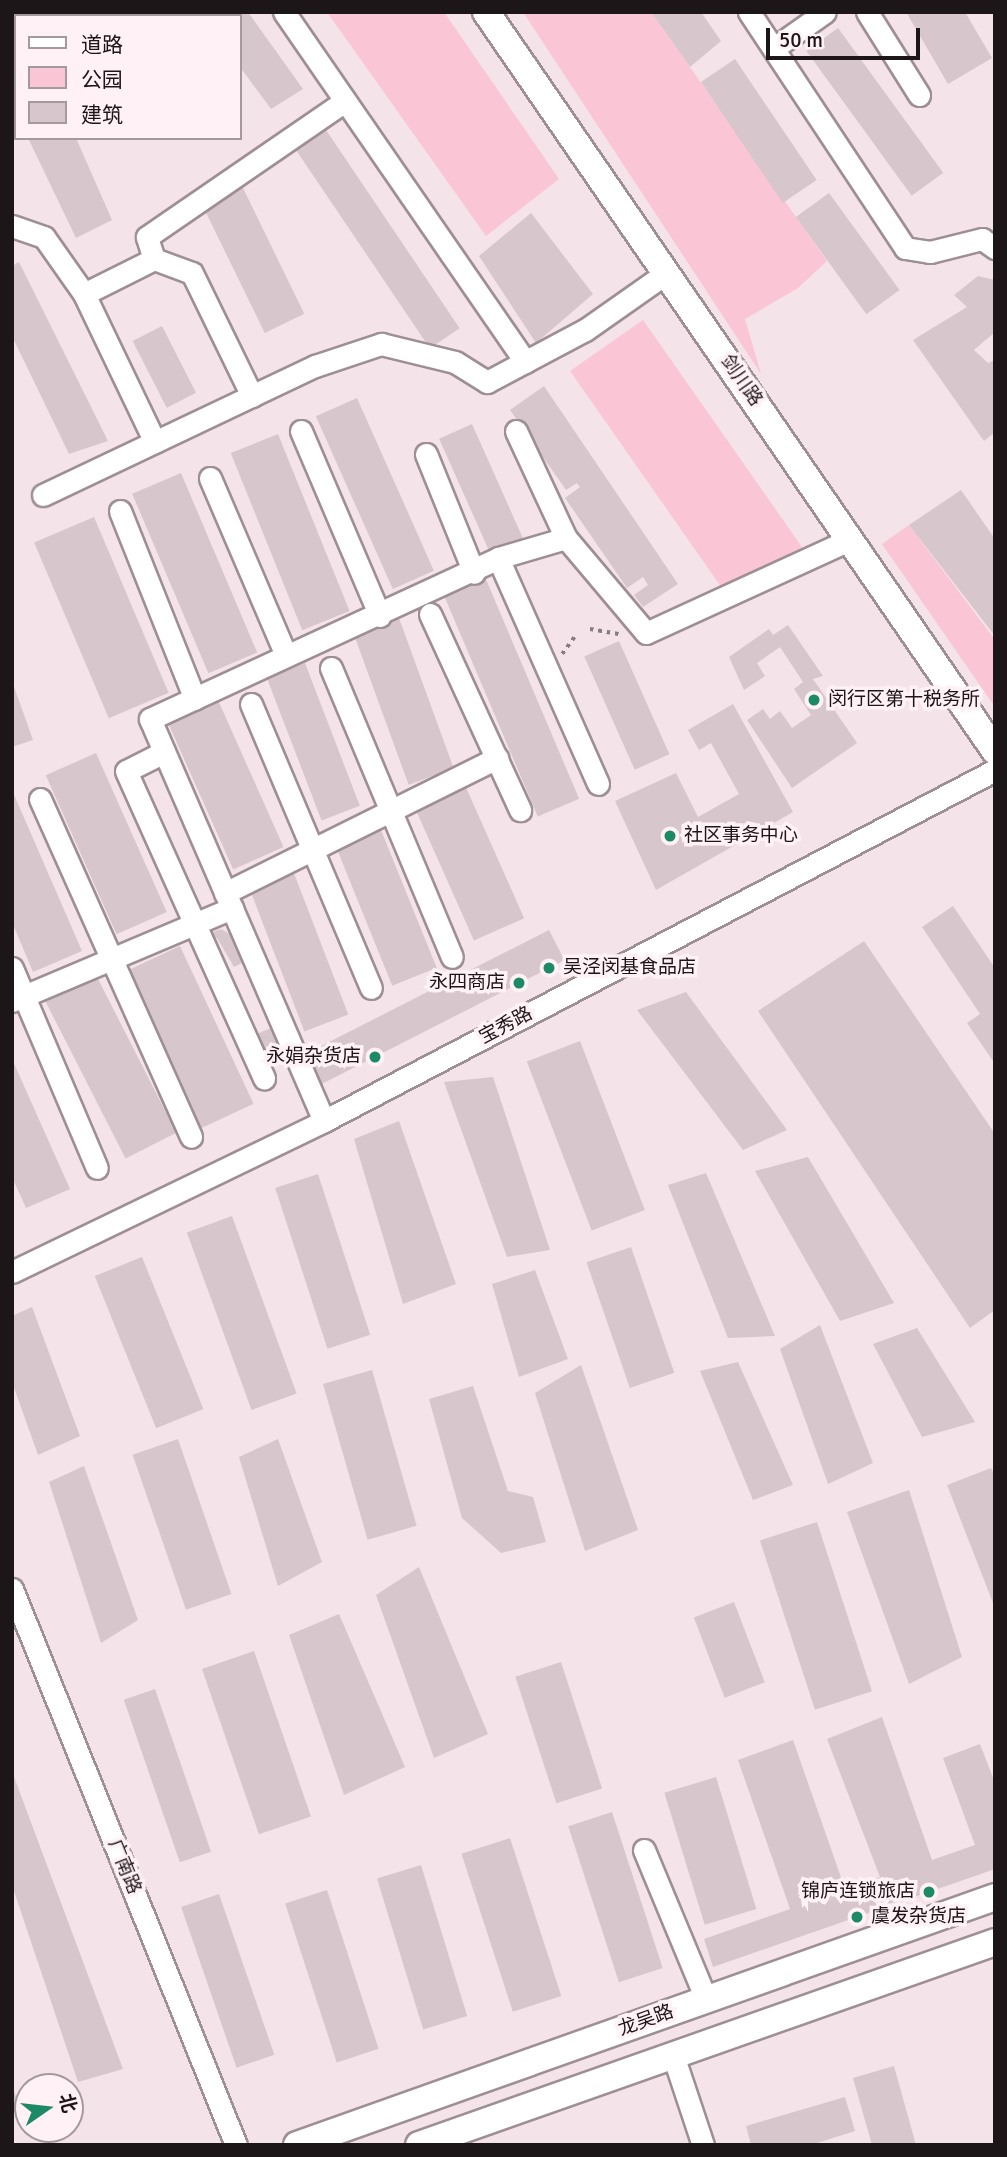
<!DOCTYPE html>
<html>
<head>
<meta charset="utf-8">
<style>
	body { margin:0 }
	#map { position:relative; width:1007px; height:2157px; overflow:hidden; background:#f4e3e8; font-family:Signika,"Noto Sans SC",sans-serif }
	div>[style] { position:absolute }
	.green>* { inset:0; background:#fac5d5; transform-origin:0 0 }
	.building>* { inset:0; background:#d7c7cc; transform-origin:0 0 }
	.path>* { height:3.5px; margin-top:-1.75px; transform-origin:0; background:repeating-linear-gradient(90deg,#867b7e 0 3.5px,transparent 0 8.5px) }
	.roads { filter:drop-shadow(2px 0 #9e8f93) drop-shadow(-2px 0 #9e8f93) drop-shadow(0 2px #9e8f93) drop-shadow(0 -2px #9e8f93) }
	.minor>* { height:21px; margin:-10.5px; padding:0 10.5px; transform-origin:10.5px; border-radius:10.5px; background:#fff }
	.major>* { height:26px; margin:-13px; padding:0 13px; transform-origin:13px; border-radius:13px; background:#fff }
	.dots>* { width:19px; height:19px; translate:-50% -50%; box-sizing:border-box; border:4px solid #fff1f5; border-radius:50% }
	span { translate:-50% -50%; white-space:nowrap; text-align:center; line-height:1.15; -webkit-text-stroke:7px #fff1f5; paint-order:stroke }
	.street-label { font-size:19px; color:#1c1618 }
	.poi-label { font-size:19px; color:#1c1618 }
	.left { translate:0 -50%; text-align:left }
	.right { translate:-100% -50%; text-align:right }
	.frame { position:absolute; inset:0; border:14px solid #1c1618; pointer-events:none }
	.legend { position:absolute; left:14px; top:14px; width:228px; height:126px; box-sizing:border-box; background:#fff1f5; border:2px solid #a4999d; margin:0; padding:9px 12px; list-style:none; font-size:21px; color:#1c1618 }
	.legend li { display:flex; align-items:center; gap:14px; height:35px }
	.legend b { width:35px; border:2px solid #a4999d }
	.north { position:absolute; left:14px; top:2073px; width:70px; height:70px; box-sizing:border-box; background:#fff1f5; border:2px solid #a4999d; border-radius:50%; rotate:76deg; font-size:19px; font-weight:700; line-height:28px; text-align:center; color:#1c1618 }
	.north::after { content:''; display:block; margin:auto; width:24px; height:32px; background:#1c8967; clip-path:polygon(50% 0,100% 100%,50% 72%,0 100%) }
	.scale { position:absolute; left:766px; top:28px; width:154px; height:32px; box-sizing:border-box; border:4px solid #1c1618; border-top:0; padding-left:9px; font-size:21px; line-height:24px; white-space:nowrap; color:#1c1618; -webkit-text-stroke:5px #fff1f5; paint-order:stroke }
</style>
</head>
<body>
<div id="map">
	<div class="green">
		<div style="clip-path:polygon(327px 12px,444px 12px,559px 179px,486px 236px)"></div>
		<div style="clip-path:polygon(523px 12px,651px 12px,827px 261px,798px 288px,745px 319px,761px 374px)"></div>
		<div style="left:643px;top:320px;width:277px;height:89px;rotate:55deg"></div>
		<div style="clip-path:polygon(909px 525px,995px 640px,995px 707px,882px 544px)"></div>
	</div>
	<div class="building">
		<div style="clip-path:polygon(199px 12px,248px 12px,303px 89px,271px 109px,240px 67px,240px 16px)"></div>
		<div style="clip-path:polygon(651px 12px,701px 12px,721px 41px,690px 67px)"></div>
		<div style="clip-path:polygon(906px 12px,965px 12px,992px 58px,948px 84px)"></div>
		<div style="left:838px;top:28px;width:179px;height:39px;rotate:54deg"></div>
		<div style="left:735px;top:59px;width:146px;height:41px;rotate:56deg"></div>
		<div style="clip-path:polygon(16px 65px,16px 112px,12px 104px)"></div>
		<div style="left:326px;top:130px;width:239px;height:36px;rotate:56deg"></div>
		<div style="clip-path:polygon(28px 138px,76px 138px,112px 220px,76px 238px)"></div>
		<div style="left:242px;top:186px;width:142px;height:44px;rotate:64deg"></div>
		<div style="left:829px;top:193px;width:120px;height:41px;rotate:54deg"></div>
		<div style="clip-path:polygon(531px 213px,593px 294px,536px 343px,479px 256px)"></div>
		<div style="clip-path:polygon(19px 262px,108px 441px,69px 454px,12px 336px,12px 266px)"></div>
		<div style="clip-path:polygon(978px 276px,995px 280px,995px 332px,974px 350px,988px 363px,995px 360px,995px 432px,984px 441px,913px 340px,967px 307px,954px 295px)"></div>
		<div style="left:162px;top:326px;width:75px;height:33px;rotate:63deg"></div>
		<div style="clip-path:polygon(544px 386px,678px 584px,643px 607px,634px 595px,648px 585px,643px 577px,627px 588px,565px 498px,580px 487px,577px 483px,566px 490px,510px 410px)"></div>
		<div style="left:357px;top:398px;width:189px;height:45px;rotate:66deg"></div>
		<div style="left:472px;top:424px;width:126px;height:36px;rotate:66deg"></div>
		<div style="left:278px;top:434px;width:191px;height:51px;rotate:68deg"></div>
		<div style="left:181px;top:473px;width:195px;height:53px;rotate:67deg"></div>
		<div style="clip-path:polygon(961px 490px,995px 539px,995px 636px,909px 525px)"></div>
		<div style="left:94px;top:517px;width:191px;height:65px;rotate:67deg"></div>
		<div style="left:485px;top:577px;width:241px;height:45px;rotate:67deg"></div>
		<div style="left:399px;top:618px;width:160px;height:48px;rotate:70deg"></div>
		<div style="clip-path:polygon(788px 625px,823px 676px,813px 679px,857px 743px,792px 788px,747px 720px,763px 709px,770px 719px,780px 711px,792px 728px,811px 715px,794px 689px,803px 682px,780px 647px,757px 663px,765px 676px,744px 690px,729px 657px,769px 629px,773px 635px)"></div>
		<div style="left:619px;top:641px;width:124px;height:38px;rotate:66deg"></div>
		<div style="left:305px;top:663px;width:153px;height:41px;rotate:69deg"></div>
		<div style="clip-path:polygon(12px 681px,33px 740px,12px 747px)"></div>
		<div style="left:218px;top:700px;width:161px;height:55px;rotate:66deg"></div>
		<div style="clip-path:polygon(733px 704px,793px 812px,656px 890px,615px 801px,676px 773px,698px 817px,739px 794px,711px 743px,699px 750px,688px 730px)"></div>
		<div style="left:96px;top:753px;width:174px;height:55px;rotate:66deg"></div>
		<div style="left:464px;top:783px;width:148px;height:55px;rotate:66deg"></div>
		<div style="clip-path:polygon(12px 790px,82px 951px,33px 972px,12px 922px)"></div>
		<div style="left:379px;top:825px;width:154px;height:48px;rotate:68deg"></div>
		<div style="left:292px;top:868px;width:157px;height:47px;rotate:69deg"></div>
		<div style="clip-path:polygon(953px 906px,995px 968px,995px 1064px,967px 1023px,980px 1014px,922px 927px)"></div>
		<div style="clip-path:polygon(221px 929px,230px 934px,242px 963px,234px 967px,217px 938px,209px 940px,207px 934px)"></div>
		<div style="left:549px;top:930px;width:34px;height:275px;rotate:63deg"></div>
		<div style="clip-path:polygon(864px 941px,995px 1134px,995px 1310px,970px 1328px,758px 1011px)"></div>
		<div style="left:180px;top:946px;width:174px;height:58px;rotate:65deg"></div>
		<div style="left:96px;top:975px;width:177px;height:57px;rotate:63deg"></div>
		<div style="clip-path:polygon(686px 992px,787px 1130px,743px 1150px,637px 1010px)"></div>
		<div style="left:271px;top:1028px;width:26px;height:20px;rotate:67deg"></div>
		<div style="left:580px;top:1041px;width:181px;height:57px;rotate:69deg"></div>
		<div style="clip-path:polygon(12px 1059px,70px 1189px,26px 1208px,12px 1177px)"></div>
		<div style="clip-path:polygon(493px 1077px,550px 1250px,507px 1257px,444px 1082px)"></div>
		<div style="clip-path:polygon(399px 1121px,456px 1284px,403px 1304px,354px 1139px)"></div>
		<div style="clip-path:polygon(808px 1157px,894px 1303px,840px 1321px,755px 1171px)"></div>
		<div style="clip-path:polygon(706px 1173px,775px 1336px,728px 1338px,668px 1185px)"></div>
		<div style="left:318px;top:1174px;width:169px;height:45px;rotate:72deg"></div>
		<div style="left:232px;top:1216px;width:189px;height:48px;rotate:70deg"></div>
		<div style="left:631px;top:1247px;width:133px;height:47px;rotate:71deg"></div>
		<div style="left:142px;top:1257px;width:164px;height:51px;rotate:68deg"></div>
		<div style="clip-path:polygon(535px 1270px,568px 1359px,519px 1377px,492px 1284px)"></div>
		<div style="clip-path:polygon(32px 1307px,80px 1436px,38px 1455px,12px 1382px,12px 1316px)"></div>
		<div style="clip-path:polygon(820px 1325px,873px 1463px,828px 1484px,780px 1349px)"></div>
		<div style="clip-path:polygon(917px 1328px,975px 1422px,922px 1437px,873px 1344px)"></div>
		<div style="clip-path:polygon(738px 1362px,793px 1485px,753px 1500px,700px 1371px)"></div>
		<div style="clip-path:polygon(581px 1365px,638px 1530px,585px 1551px,535px 1393px)"></div>
		<div style="left:372px;top:1370px;width:162px;height:51px;rotate:74deg"></div>
		<div style="clip-path:polygon(473px 1386px,508px 1491px,533px 1497px,546px 1542px,501px 1553px,462px 1518px,429px 1399px)"></div>
		<div style="left:178px;top:1439px;width:164px;height:48px;rotate:71deg"></div>
		<div style="clip-path:polygon(278px 1439px,322px 1562px,278px 1586px,239px 1457px)"></div>
		<div style="clip-path:polygon(84px 1466px,138px 1620px,101px 1643px,49px 1482px)"></div>
		<div style="clip-path:polygon(991px 1468px,995px 1476px,995px 1608px,947px 1485px)"></div>
		<div style="clip-path:polygon(909px 1490px,962px 1657px,909px 1684px,847px 1512px)"></div>
		<div style="left:817px;top:1522px;width:178px;height:60px;rotate:72deg"></div>
		<div style="clip-path:polygon(419px 1567px,488px 1734px,434px 1758px,376px 1595px)"></div>
		<div style="left:734px;top:1602px;width:86px;height:43px;rotate:69deg"></div>
		<div style="clip-path:polygon(339px 1614px,405px 1767px,344px 1795px,289px 1635px)"></div>
		<div style="left:254px;top:1651px;width:175px;height:55px;rotate:71deg"></div>
		<div style="left:561px;top:1662px;width:133px;height:48px;rotate:72deg"></div>
		<div style="left:155px;top:1689px;width:172px;height:33px;rotate:71deg"></div>
		<div style="clip-path:polygon(882px 1717px,932px 1860px,975px 1845px,943px 1758px,980px 1744px,995px 1783px,995px 1869px,713px 1967px,704px 1939px,790px 1909px,738px 1760px,793px 1740px,845px 1889px,880px 1877px,827px 1739px)"></div>
		<div style="clip-path:polygon(13px 1774px,123px 2069px,78px 2082px,12px 1885px)"></div>
		<div style="left:716px;top:1777px;width:138px;height:54px;rotate:73deg"></div>
		<div style="left:612px;top:1812px;width:164px;height:46px;rotate:72deg"></div>
		<div style="left:510px;top:1838px;width:166px;height:51px;rotate:72deg"></div>
		<div style="left:421px;top:1865px;width:158px;height:46px;rotate:73deg"></div>
		<div style="left:327px;top:1890px;width:167px;height:44px;rotate:72deg"></div>
		<div style="left:219px;top:1894px;width:170px;height:40px;rotate:71deg"></div>
		<div style="clip-path:polygon(894px 2066px,916px 2145px,872px 2145px,853px 2078px)"></div>
		<div style="clip-path:polygon(12px 2087px,21px 2108px,12px 2113px)"></div>
		<div style="clip-path:polygon(845px 2097px,855px 2131px,811px 2145px,751px 2145px,746px 2126px)"></div>
	</div>
	<div class="path">
		<div style="left:590px;top:629px;width:29px;rotate:10deg"></div>
		<div style="left:562px;top:654px;width:22px;rotate:-54deg"></div>
	</div>
	<div class="roads">
		<div class="minor">
			<div style="left:284px;top:12px;width:425px;rotate:55.4deg"></div>
			<div style="left:749px;top:12px;width:283px;rotate:56.5deg"></div>
			<div style="left:905px;top:248px;width:25px;rotate:9deg"></div>
			<div style="left:930px;top:252px;width:54px;rotate:-14deg"></div>
			<div style="left:982px;top:239px;width:16px;rotate:35deg"></div>
			<div style="left:867px;top:12px;width:98px;rotate:57.9deg"></div>
			<div style="left:774px;top:48px;width:62px;rotate:-35.2deg"></div>
			<div style="left:12px;top:226px;width:34px;rotate:19deg"></div>
			<div style="left:44px;top:237px;width:70px;rotate:54.9deg"></div>
			<div style="left:84px;top:294px;width:78px;rotate:-26.6deg"></div>
			<div style="left:154px;top:259px;width:40px;rotate:20.2deg"></div>
			<div style="left:192px;top:273px;width:137px;rotate:64deg"></div>
			<div style="left:154px;top:259px;width:23px;rotate:-108deg"></div>
			<div style="left:147px;top:237px;width:240px;rotate:-34.5deg"></div>
			<div style="left:84px;top:294px;width:164px;rotate:64.4deg"></div>
			<div style="left:301px;top:431px;width:201px;rotate:66.9deg"></div>
			<div style="left:516px;top:431px;width:118px;rotate:65deg"></div>
			<div style="left:426px;top:454px;width:128px;rotate:68deg"></div>
			<div style="left:210px;top:478px;width:193px;rotate:66.8deg"></div>
			<div style="left:43px;top:495px;width:301px;rotate:-25.4deg"></div>
			<div style="left:315px;top:366px;width:70px;rotate:-18.4deg"></div>
			<div style="left:381px;top:344px;width:76px;rotate:13.7deg"></div>
			<div style="left:455px;top:362px;width:38px;rotate:32deg"></div>
			<div style="left:487px;top:382px;width:111px;rotate:-28deg"></div>
			<div style="left:585px;top:330px;width:99px;rotate:-35.1deg"></div>
			<div style="left:120px;top:511px;width:202px;rotate:68.3deg"></div>
			<div style="left:498px;top:558px;width:247px;rotate:66.1deg"></div>
			<div style="left:430px;top:614px;width:216px;rotate:65.3deg"></div>
			<div style="left:331px;top:668px;width:313px;rotate:67.3deg"></div>
			<div style="left:251px;top:704px;width:308px;rotate:67.1deg"></div>
			<div style="left:164px;top:752px;width:42px;rotate:153.4deg"></div>
			<div style="left:126px;top:771px;width:337px;rotate:65.8deg"></div>
			<div style="left:40px;top:799px;width:370px;rotate:65.9deg"></div>
			<div style="left:225px;top:893px;width:304px;rotate:-26.4deg"></div>
			<div style="left:12px;top:968px;width:217px;rotate:67deg"></div>
			<div style="left:12px;top:1001px;width:239px;rotate:-22.9deg"></div>
			<div style="left:324px;top:1121px;width:438px;rotate:-113.4deg"></div>
			<div style="left:150px;top:719px;width:383px;rotate:-24.8deg"></div>
			<div style="left:498px;top:558px;width:71px;rotate:-16.4deg"></div>
			<div style="left:566px;top:538px;width:124px;rotate:49.9deg"></div>
			<div style="left:646px;top:633px;width:223px;rotate:-24.6deg"></div>
			<div style="left:12px;top:1272px;width:347px;rotate:-25.8deg"></div>
			<div style="left:324px;top:1121px;width:757px;rotate:-27.61deg"></div>
			<div style="left:12px;top:1589px;width:599px;rotate:68.06deg"></div>
			<div style="left:644px;top:1850px;width:161px;rotate:67.4deg"></div>
			<div style="left:673px;top:2055px;width:95px;rotate:71.6deg"></div>
		</div>
		<div class="major">
			<div style="left:486px;top:12px;width:897px;rotate:55.44deg"></div>
			<div style="left:297px;top:2145px;width:741px;rotate:-19.56deg"></div>
			<div style="left:419px;top:2145px;width:611px;rotate:-19.41deg"></div>
		</div>
	</div>
	<div class="dots">
		<div style="left:814px;top:700px;background:#1c8967"></div>
		<div style="left:670px;top:836px;background:#1c8967"></div>
		<div style="left:549px;top:968px;background:#1c8967"></div>
		<div style="left:519px;top:983px;background:#1c8967"></div>
		<div style="left:375px;top:1057px;background:#1c8967"></div>
		<div style="left:929px;top:1892px;background:#1c8967"></div>
		<div style="left:857px;top:1917px;background:#1c8967"></div>
	</div>
	<div class="street-label">
		<span style="left:741px;top:381px;rotate:55deg">剑川路</span>
		<span style="left:506px;top:1026px;rotate:-28deg">宝秀路</span>
		<span style="left:124px;top:1867px;rotate:68deg">广南路</span>
		<span style="left:646px;top:2021px;rotate:-20deg">龙吴路</span>
	</div>
	<div class="poi-label">
		<span class="left" style="left:828px;top:700px">闵行区第十税务所</span>
		<span class="left" style="left:684px;top:836px">社区事务中心</span>
		<span class="left" style="left:563px;top:968px">吴泾闵基食品店</span>
		<span class="right" style="left:505px;top:983px">永四商店</span>
		<span class="right" style="left:361px;top:1057px">永娟杂货店</span>
		<span class="right" style="left:915px;top:1892px">锦庐连锁旅店</span>
		<span class="left" style="left:871px;top:1917px">虞发杂货店</span>
	</div>
	<div class="frame"></div>
	<ul class="legend">
	<li><b style="height:9px;background:#fff"></b>道路</li>
	<li><b style="height:19px;background:#fac5d5"></b>公园</li>
	<li><b style="height:19px;background:#d7c7cc"></b>建筑</li>
	</ul>
	<div class="north">北</div>
	<div class="scale">50 m</div>
</div>
</body>
</html>
